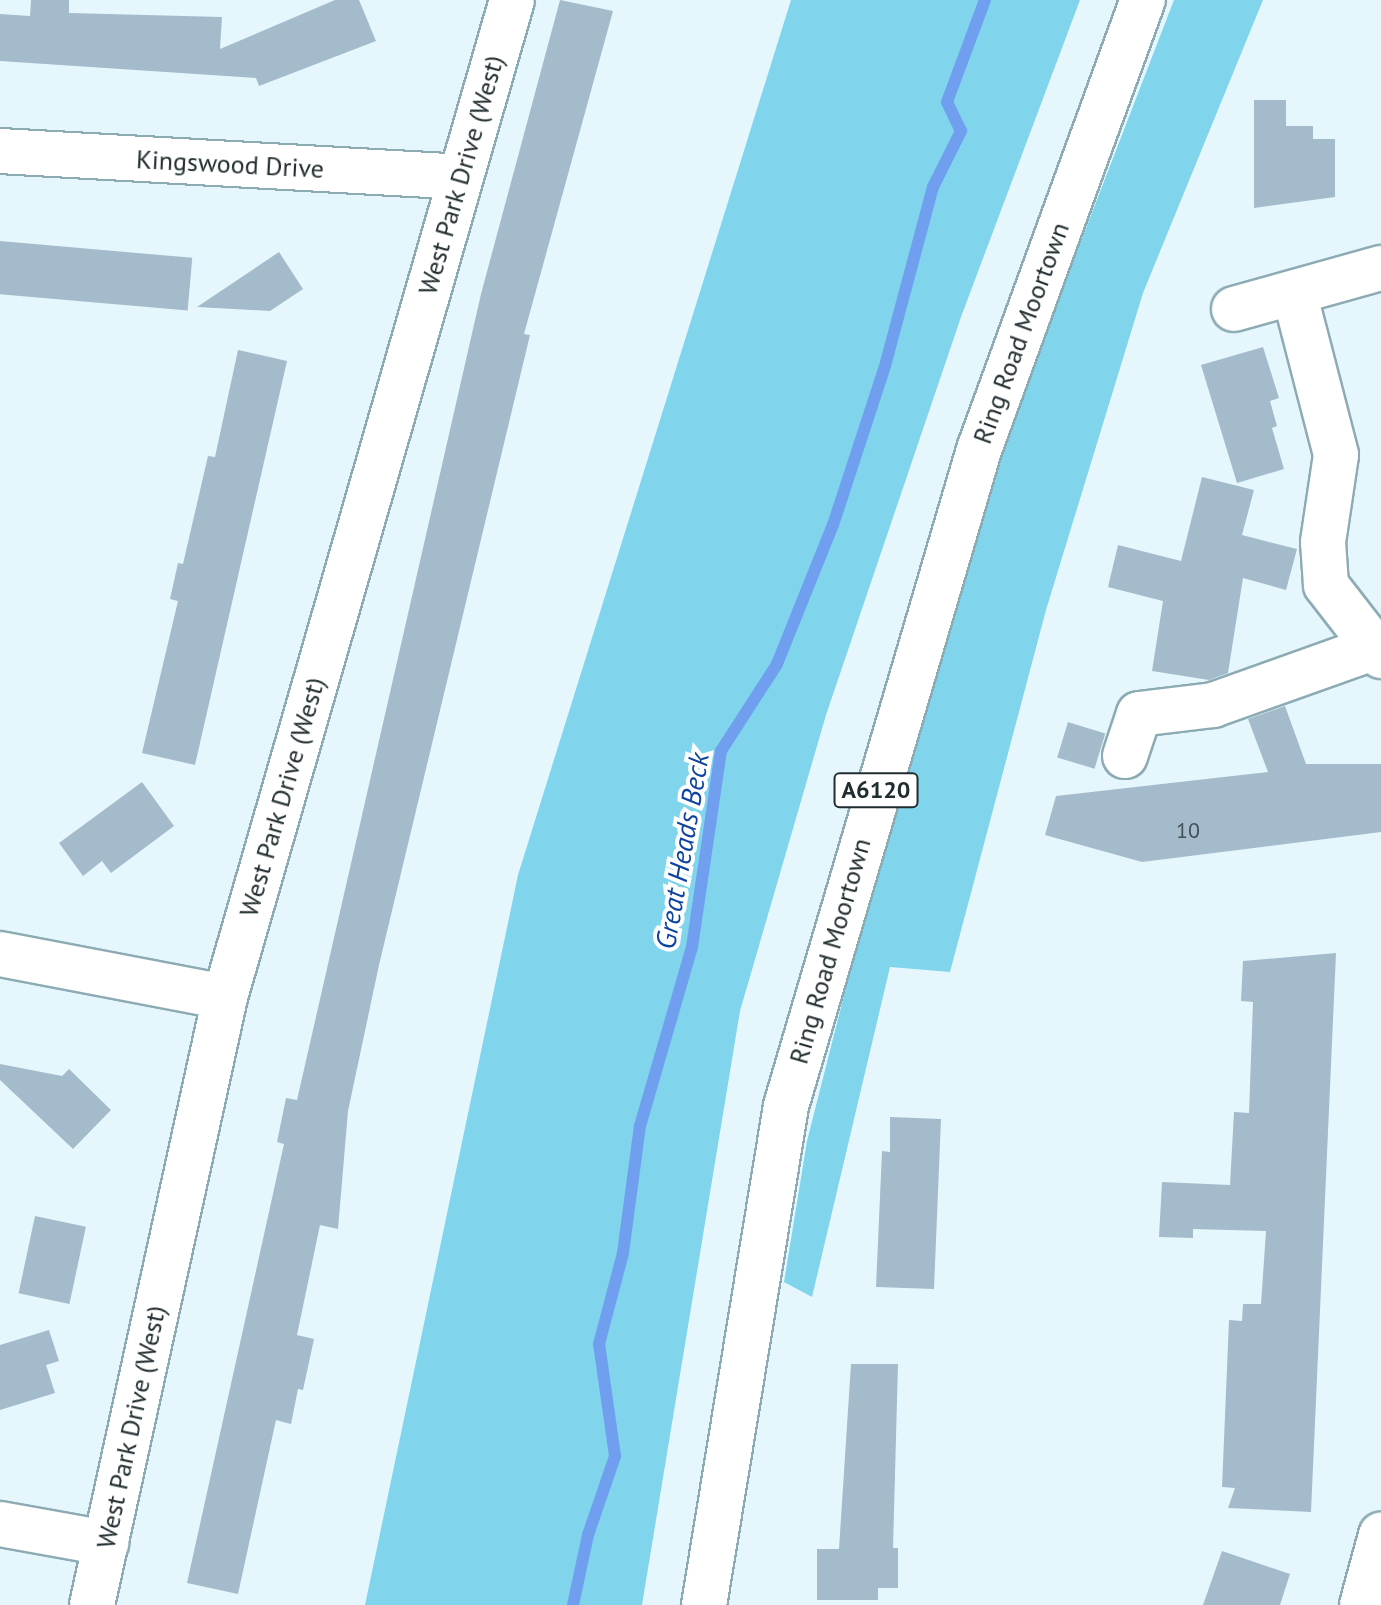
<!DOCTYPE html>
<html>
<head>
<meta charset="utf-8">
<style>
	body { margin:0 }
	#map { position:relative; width:1381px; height:1605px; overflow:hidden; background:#e5f7fd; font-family:"PT Sans",sans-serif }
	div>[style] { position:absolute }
	.green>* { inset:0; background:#80d5ec }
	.stream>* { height:12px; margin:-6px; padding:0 6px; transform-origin:6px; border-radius:6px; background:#719fef }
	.building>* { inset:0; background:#a4bbcb; transform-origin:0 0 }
	.roads { filter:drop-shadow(2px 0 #8dabb3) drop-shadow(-2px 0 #8dabb3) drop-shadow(0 2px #8dabb3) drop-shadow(0 -2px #8dabb3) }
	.minor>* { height:44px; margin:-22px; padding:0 22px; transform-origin:22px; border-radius:22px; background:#fff }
	.highway>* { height:44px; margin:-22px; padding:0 22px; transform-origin:22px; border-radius:22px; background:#fff }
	span { translate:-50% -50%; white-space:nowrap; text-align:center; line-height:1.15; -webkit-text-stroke:8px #fff; paint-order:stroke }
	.number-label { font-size:22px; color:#425057 }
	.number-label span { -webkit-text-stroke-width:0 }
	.shield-label span { padding:2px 6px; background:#fff; border:2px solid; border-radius:6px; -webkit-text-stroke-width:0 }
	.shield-label { font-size:24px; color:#212d30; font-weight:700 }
	.street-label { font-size:26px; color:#212d30 }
	.water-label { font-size:28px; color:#0e449f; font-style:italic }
</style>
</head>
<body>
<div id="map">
	<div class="green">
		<div style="clip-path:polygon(791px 0,1080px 0,961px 317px,826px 715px,740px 1011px,642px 1605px,365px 1605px,518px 875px)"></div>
		<div style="clip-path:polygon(1174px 0,1263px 0,1143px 293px,1046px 610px,950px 972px,890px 967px,812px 1297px,784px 1282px,807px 1141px,854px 956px,1017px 407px)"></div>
	</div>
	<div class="stream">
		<div style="left:573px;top:1605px;width:72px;rotate:-77.9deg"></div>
		<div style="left:588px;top:1535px;width:83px;rotate:-71.1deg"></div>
		<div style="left:615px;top:1456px;width:113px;rotate:-98.1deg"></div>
		<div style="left:599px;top:1344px;width:94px;rotate:-75.2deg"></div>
		<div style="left:623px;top:1253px;width:128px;rotate:-82.4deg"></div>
		<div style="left:640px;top:1126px;width:186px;rotate:-73.8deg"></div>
		<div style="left:692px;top:947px;width:198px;rotate:-81.6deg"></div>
		<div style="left:721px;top:751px;width:103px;rotate:-57.2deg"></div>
		<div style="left:777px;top:664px;width:150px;rotate:-68.1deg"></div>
		<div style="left:833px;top:525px;width:167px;rotate:-71.9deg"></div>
		<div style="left:885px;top:366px;width:185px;rotate:-75deg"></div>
		<div style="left:933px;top:187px;width:63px;rotate:-63.4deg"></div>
		<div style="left:961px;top:131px;width:32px;rotate:-116deg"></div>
		<div style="left:947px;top:102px;width:109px;rotate:-69.6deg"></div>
	</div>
	<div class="building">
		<div style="clip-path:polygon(31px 0,69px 0,69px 13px,222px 17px,220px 49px,335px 0,359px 0,376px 41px,259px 86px,256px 78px,0 61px,0 14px,30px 16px)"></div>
		<div style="clip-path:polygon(560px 0,613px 11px,524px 334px,530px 335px,379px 965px,348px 1111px,338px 1229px,320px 1225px,297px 1335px,314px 1339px,303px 1390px,298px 1389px,291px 1424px,276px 1420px,238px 1594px,187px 1583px,284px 1144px,277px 1142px,286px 1098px,297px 1100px,481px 294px)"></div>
		<div style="clip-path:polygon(1254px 100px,1286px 100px,1286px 126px,1313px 126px,1313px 139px,1335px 139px,1335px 197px,1254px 208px)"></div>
		<div style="left:0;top:241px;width:193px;height:53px;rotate:5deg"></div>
		<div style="clip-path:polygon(279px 252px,303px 289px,270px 311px,197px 307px)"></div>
		<div style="clip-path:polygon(1263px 347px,1279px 398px,1270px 401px,1277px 426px,1272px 428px,1284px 469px,1237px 483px,1201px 365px)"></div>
		<div style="clip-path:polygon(238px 350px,287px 361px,195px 765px,142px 753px,178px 601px,170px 599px,178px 563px,183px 564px,208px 456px,215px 457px)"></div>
		<div style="clip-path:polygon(1202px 477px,1254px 490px,1242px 535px,1297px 549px,1286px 590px,1243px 578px,1228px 673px,1209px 680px,1152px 671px,1163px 601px,1108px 587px,1118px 545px,1181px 561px)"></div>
		<div style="clip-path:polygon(1285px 706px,1306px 764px,1381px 764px,1381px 832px,1142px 862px,1045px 835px,1056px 796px,1268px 772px,1248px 719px)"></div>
		<div style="left:1068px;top:722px;width:39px;height:37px;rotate:17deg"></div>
		<div style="clip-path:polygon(142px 782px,174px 826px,111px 873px,102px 861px,83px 876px,59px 843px)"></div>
		<div style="clip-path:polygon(1336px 953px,1311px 1512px,1228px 1508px,1235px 1488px,1222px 1487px,1229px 1320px,1242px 1321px,1243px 1304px,1261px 1304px,1266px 1231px,1193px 1229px,1193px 1238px,1159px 1237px,1162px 1182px,1230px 1185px,1234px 1112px,1249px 1113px,1253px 1002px,1241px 1001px,1243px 961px)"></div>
		<div style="clip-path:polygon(0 1064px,62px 1076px,69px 1069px,111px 1110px,73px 1149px,0 1080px)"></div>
		<div style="clip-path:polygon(890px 1117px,941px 1119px,934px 1289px,876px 1287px,882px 1151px,890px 1152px)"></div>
		<div style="left:35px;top:1216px;width:52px;height:79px;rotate:12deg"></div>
		<div style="clip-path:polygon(49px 1330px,59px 1361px,46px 1365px,55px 1393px,0 1410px,0 1345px)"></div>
		<div style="clip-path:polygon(851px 1364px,898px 1364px,893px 1548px,898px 1548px,898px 1588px,878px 1588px,878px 1600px,817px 1600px,817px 1549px,839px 1549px)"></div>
		<div style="clip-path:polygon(1222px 1551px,1290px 1574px,1280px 1605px,1203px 1605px)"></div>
	</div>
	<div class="roads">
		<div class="minor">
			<div style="left:0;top:151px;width:460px;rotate:3.2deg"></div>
			<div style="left:1295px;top:296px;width:164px;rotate:75.5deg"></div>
			<div style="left:1336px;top:455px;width:88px;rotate:98.5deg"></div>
			<div style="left:1323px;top:542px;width:43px;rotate:86deg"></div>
			<div style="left:1326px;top:585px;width:90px;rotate:52.2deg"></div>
			<div style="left:1234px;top:309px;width:153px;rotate:-15.6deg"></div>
			<div style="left:1125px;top:756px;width:44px;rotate:-71.6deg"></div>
			<div style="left:1139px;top:714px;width:75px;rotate:-6.9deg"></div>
			<div style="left:1213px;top:705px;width:170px;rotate:-19.6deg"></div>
			<div style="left:0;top:954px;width:229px;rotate:10.8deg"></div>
			<div style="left:0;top:1524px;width:108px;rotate:10.2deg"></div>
			<div style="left:92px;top:1605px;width:622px;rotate:-77.66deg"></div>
			<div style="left:225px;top:997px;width:1037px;rotate:-73.94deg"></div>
			<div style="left:1362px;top:1605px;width:73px;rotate:-74.8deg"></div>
		</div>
		<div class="highway">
			<div style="left:704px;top:1605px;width:506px;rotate:-80.67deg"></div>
			<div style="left:786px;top:1106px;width:684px;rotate:-73.61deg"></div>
			<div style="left:979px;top:450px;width:479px;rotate:-70deg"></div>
		</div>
	</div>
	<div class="number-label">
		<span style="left:1188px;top:831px">10</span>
	</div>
	<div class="shield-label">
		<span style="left:876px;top:790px">A6120</span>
	</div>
	<div class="street-label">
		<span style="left:230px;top:164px;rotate:3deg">Kingswood Drive</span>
		<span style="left:461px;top:175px;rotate:-74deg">West Park Drive (West)</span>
		<span style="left:1021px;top:333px;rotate:-70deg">Ring Road Moortown</span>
		<span style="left:282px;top:797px;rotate:-74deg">West Park Drive (West)</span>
		<span style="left:830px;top:951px;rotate:-74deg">Ring Road Moortown</span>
		<span style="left:131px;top:1427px;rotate:-78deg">West Park Drive (West)</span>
	</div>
	<div class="water-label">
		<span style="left:682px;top:851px;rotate:-80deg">Great Heads Beck</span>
	</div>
</div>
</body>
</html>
